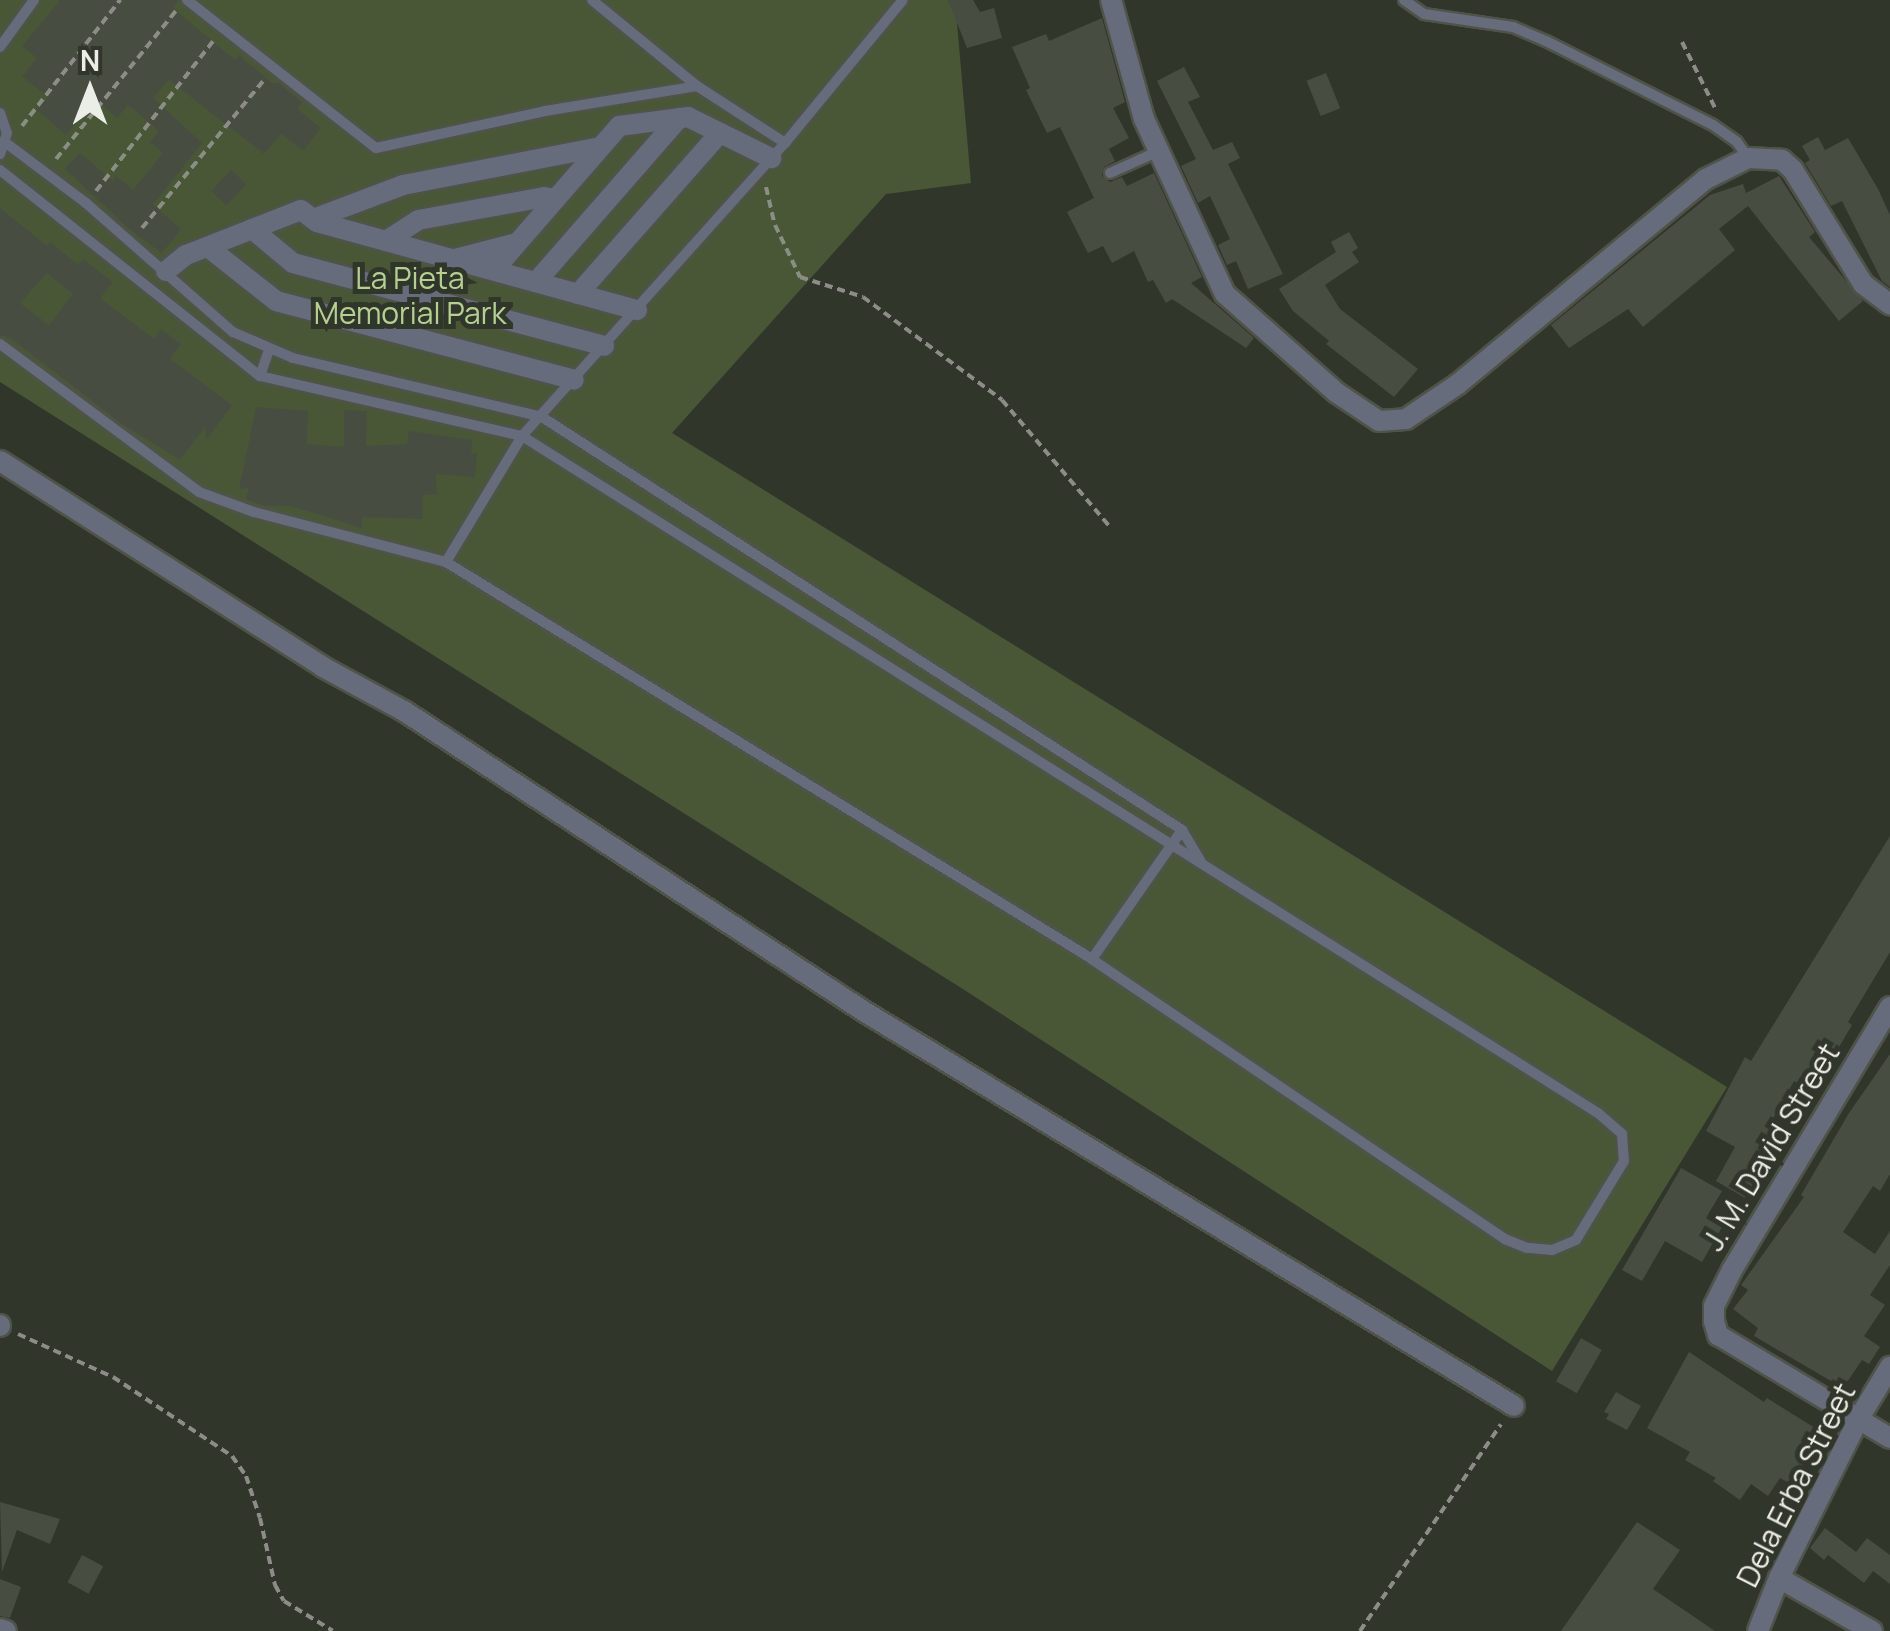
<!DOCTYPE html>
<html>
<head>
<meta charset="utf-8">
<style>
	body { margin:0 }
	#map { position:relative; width:1890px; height:1631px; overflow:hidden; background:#31362b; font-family:Manrope,sans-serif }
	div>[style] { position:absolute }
	.green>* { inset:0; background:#495736 }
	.building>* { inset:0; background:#484d42; transform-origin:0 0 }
	.path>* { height:4px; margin-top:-2px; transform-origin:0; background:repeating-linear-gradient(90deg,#8a8e85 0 8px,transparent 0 13px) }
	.roads { filter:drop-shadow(2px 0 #4f5349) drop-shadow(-2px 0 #4f5349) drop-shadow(0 2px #4f5349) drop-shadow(0 -2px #4f5349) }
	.lane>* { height:10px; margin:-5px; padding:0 5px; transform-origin:5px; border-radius:5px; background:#666c7b }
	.street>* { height:20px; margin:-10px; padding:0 10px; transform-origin:10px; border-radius:10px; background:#666c7b }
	span { translate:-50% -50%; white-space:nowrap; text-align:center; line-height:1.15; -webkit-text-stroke:10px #31362b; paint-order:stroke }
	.park-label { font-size:30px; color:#b6d093 }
	.street-label { font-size:30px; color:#eaeee7 }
	.north { position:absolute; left:40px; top:40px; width:100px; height:100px; -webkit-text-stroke:8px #31362b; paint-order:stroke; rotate:0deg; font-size:28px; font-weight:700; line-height:40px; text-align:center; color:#eaeee7 }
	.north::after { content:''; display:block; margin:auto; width:35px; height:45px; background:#eaeee7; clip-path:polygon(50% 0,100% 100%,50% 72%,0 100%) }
</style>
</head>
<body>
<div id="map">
	<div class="green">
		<div style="clip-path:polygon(0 0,955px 0,971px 183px,886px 194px,672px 433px,1727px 1087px,1552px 1371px,966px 991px,0 382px)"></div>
	</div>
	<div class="building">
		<div style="clip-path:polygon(60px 0,178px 0,173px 8px,235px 60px,239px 55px,272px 83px,279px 83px,302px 103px,297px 109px,321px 128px,303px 151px,281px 134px,264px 154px,169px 80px,153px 98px,202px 143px,153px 205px,181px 229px,162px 253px,134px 233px,65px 169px,80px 153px,113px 181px,116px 176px,133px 190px,163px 153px,150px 142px,159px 131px,128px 105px,117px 118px,96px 100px,66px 135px,37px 110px,48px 97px,22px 76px,37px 58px,22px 46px)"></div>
		<div style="clip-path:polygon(948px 0,973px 0,980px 12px,994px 8px,1002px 38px,967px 48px)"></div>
		<div style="clip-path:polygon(1102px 18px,1125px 102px,1113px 108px,1129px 138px,1109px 149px,1115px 161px,1104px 167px,1102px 176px,1110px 182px,1122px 177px,1127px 186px,1154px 173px,1202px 277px,1191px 283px,1254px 338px,1246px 348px,1172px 299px,1166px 303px,1153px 280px,1148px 282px,1134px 251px,1112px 263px,1103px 246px,1088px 253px,1067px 212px,1094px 198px,1060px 127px,1047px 133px,1026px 90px,1030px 88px,1012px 47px,1046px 34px,1049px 41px)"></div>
		<div style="clip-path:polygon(1184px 67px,1200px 97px,1188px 102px,1213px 150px,1232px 142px,1240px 158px,1228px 164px,1283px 274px,1248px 289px,1236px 261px,1227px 265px,1218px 245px,1230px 239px,1210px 196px,1198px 203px,1181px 166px,1196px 159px,1157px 81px)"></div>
		<div style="left:1326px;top:73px;width:38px;height:21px;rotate:68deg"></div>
		<div style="clip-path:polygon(1818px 137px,1825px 150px,1848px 138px,1878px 189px,1890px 215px,1890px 287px,1882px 281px,1842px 201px,1831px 206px,1805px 163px,1810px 160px,1802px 146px)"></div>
		<div style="left:231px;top:170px;width:21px;height:29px;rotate:43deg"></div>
		<div style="clip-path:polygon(1779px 176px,1815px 232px,1809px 237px,1863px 301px,1839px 321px,1748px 206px,1719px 229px,1735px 250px,1643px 327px,1628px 309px,1569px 348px,1551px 325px,1710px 195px,1743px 184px,1746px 193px)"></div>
		<div style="clip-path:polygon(evenodd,0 208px,47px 246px,50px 242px,78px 265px,83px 259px,113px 282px,100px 298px,154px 339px,161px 329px,181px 344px,170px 359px,232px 405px,206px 440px,205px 427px,180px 460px,122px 424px,11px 338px,0 335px,0 208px,47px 273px,73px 294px,49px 325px,20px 303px,47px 273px)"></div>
		<div style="clip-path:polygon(1349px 232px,1358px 248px,1352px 252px,1359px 262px,1325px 285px,1340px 309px,1418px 369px,1394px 397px,1326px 344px,1329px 341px,1293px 311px,1279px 289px,1336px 252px,1331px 242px)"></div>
		<div style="clip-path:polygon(256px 407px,308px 411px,307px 444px,344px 447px,344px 410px,367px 411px,366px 446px,407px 444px,409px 431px,472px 440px,471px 453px,477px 453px,475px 477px,436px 474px,437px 494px,423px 495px,422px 519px,362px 517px,362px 528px,291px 506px,265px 506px,246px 499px,249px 488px,239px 489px)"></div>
		<div style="clip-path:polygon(1890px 836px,1890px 952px,1848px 1022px,1852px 1025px,1835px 1054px,1828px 1050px,1807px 1088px,1794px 1081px,1770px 1124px,1783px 1131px,1745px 1198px,1716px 1181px,1735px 1147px,1706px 1131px,1745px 1057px,1751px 1061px)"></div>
		<div style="clip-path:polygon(1890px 1054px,1890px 1174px,1880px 1191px,1873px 1186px,1843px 1232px,1875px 1254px,1890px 1231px,1890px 1265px,1870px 1295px,1885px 1305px,1864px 1336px,1880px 1347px,1869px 1364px,1862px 1360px,1843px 1388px,1754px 1336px,1758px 1328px,1733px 1309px,1748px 1290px,1741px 1285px,1804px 1197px,1801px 1195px,1849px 1113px)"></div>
		<div style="clip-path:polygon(1681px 1168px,1722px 1191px,1706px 1218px,1722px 1227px,1702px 1262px,1665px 1241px,1642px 1281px,1622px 1270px)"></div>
		<div style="left:1581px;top:1338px;width:24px;height:50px;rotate:30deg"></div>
		<div style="clip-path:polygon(1689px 1352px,1764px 1402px,1767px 1398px,1823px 1433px,1791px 1484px,1780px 1478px,1768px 1496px,1751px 1484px,1740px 1500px,1713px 1481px,1716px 1478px,1685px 1460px,1690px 1452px,1647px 1428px)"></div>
		<div style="clip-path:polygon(1616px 1392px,1641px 1406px,1627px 1430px,1606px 1419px,1609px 1414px,1604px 1412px)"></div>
		<div style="clip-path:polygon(0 1502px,60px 1519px,50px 1544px,17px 1530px,2px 1572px)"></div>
		<div style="clip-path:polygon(1637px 1522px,1680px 1550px,1653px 1589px,1715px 1631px,1561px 1631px)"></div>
		<div style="clip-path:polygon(1825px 1528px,1856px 1552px,1867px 1538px,1890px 1555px,1890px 1584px,1873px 1571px,1864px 1583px,1828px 1555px,1824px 1560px,1810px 1548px)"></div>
		<div style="left:82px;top:1555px;width:24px;height:31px;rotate:28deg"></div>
		<div style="clip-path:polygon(0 1579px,21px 1587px,10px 1618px,0 1616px)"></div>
	</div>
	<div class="path">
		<div style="left:1682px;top:42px;width:74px;rotate:63.4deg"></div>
		<div style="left:22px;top:126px;width:160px;rotate:-52.1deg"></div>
		<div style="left:56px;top:159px;width:191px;rotate:-51deg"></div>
		<div style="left:766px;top:187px;width:39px;rotate:77deg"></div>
		<div style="left:775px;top:225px;width:58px;rotate:64.3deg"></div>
		<div style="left:800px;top:277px;width:66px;rotate:17.6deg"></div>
		<div style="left:863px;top:297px;width:173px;rotate:36.5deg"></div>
		<div style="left:1002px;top:400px;width:168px;rotate:49.6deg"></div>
		<div style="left:96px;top:191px;width:190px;rotate:-52deg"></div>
		<div style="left:142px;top:228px;width:190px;rotate:-50.5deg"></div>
		<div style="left:18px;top:1334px;width:104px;rotate:24.4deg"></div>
		<div style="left:113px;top:1377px;width:143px;rotate:33.6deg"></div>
		<div style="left:232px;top:1456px;width:24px;rotate:55deg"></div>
		<div style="left:246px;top:1476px;width:44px;rotate:71.6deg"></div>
		<div style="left:260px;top:1518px;width:69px;rotate:77.4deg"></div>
		<div style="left:275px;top:1585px;width:18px;rotate:61deg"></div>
		<div style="left:284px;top:1601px;width:57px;rotate:31.5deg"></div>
		<div style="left:1360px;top:1631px;width:250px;rotate:-55.7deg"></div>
	</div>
	<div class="roads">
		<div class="lane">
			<div style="left:187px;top:0;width:240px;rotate:38.1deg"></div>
			<div style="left:376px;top:148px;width:173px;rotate:-12.3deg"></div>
			<div style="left:545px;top:111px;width:154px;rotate:-9.3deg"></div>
			<div style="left:592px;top:0;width:136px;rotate:39.3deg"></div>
			<div style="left:697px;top:86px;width:105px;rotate:32.9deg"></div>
			<div style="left:1404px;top:0;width:24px;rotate:35deg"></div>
			<div style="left:1424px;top:14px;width:90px;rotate:8.3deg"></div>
			<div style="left:1513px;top:27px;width:36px;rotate:23deg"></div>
			<div style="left:1546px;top:41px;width:187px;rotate:26.7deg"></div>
			<div style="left:1713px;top:125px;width:29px;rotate:35deg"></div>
			<div style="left:1737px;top:142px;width:19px;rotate:55deg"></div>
			<div style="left:0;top:47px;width:58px;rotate:-54.1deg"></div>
			<div style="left:0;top:113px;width:21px;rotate:71deg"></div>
			<div style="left:7px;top:133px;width:22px;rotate:108deg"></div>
			<div style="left:6px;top:143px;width:100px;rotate:36.9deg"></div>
			<div style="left:86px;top:203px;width:196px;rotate:41.3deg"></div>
			<div style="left:233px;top:332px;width:65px;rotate:23.4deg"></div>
			<div style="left:293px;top:358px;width:256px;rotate:13.3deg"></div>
			<div style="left:542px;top:417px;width:762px;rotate:32.83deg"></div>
			<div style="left:1182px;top:830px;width:37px;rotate:59deg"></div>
			<div style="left:0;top:170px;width:332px;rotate:38.4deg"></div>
			<div style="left:260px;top:376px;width:269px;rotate:12.9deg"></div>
			<div style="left:522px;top:436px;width:1271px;rotate:32.18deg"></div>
			<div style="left:1598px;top:1113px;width:32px;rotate:41deg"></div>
			<div style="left:1622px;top:1134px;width:27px;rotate:86deg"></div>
			<div style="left:1624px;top:1161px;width:92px;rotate:121.3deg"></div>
			<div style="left:1576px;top:1240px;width:26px;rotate:157deg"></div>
			<div style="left:1552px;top:1250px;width:25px;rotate:-175deg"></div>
			<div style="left:1527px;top:1248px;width:24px;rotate:-158deg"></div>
			<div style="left:1505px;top:1239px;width:499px;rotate:-145.9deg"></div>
			<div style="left:1110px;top:173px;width:54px;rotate:-24.2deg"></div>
			<div style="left:0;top:344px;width:248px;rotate:36.6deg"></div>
			<div style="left:199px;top:492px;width:59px;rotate:20deg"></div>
			<div style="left:254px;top:512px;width:198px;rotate:14.6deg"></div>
			<div style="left:446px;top:562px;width:758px;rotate:31.57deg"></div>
			<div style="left:1092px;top:959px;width:157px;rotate:-55.1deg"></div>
			<div style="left:260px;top:376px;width:28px;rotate:-71deg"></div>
			<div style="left:446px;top:562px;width:147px;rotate:-58.9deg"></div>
			<div style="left:522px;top:436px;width:394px;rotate:-48.1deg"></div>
			<div style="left:785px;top:143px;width:185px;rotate:-50.5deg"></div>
		</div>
		<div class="street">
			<div style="left:1111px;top:0;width:123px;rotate:74.5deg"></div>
			<div style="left:1144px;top:119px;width:193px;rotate:65.2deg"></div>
			<div style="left:1225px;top:294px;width:149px;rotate:41.5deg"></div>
			<div style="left:1337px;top:393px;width:50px;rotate:33.7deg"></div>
			<div style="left:1379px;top:421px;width:27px;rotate:-4deg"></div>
			<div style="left:1406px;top:419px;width:63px;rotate:-33.9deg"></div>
			<div style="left:1458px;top:384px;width:322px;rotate:-39.6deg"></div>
			<div style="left:1706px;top:179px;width:47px;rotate:-26.6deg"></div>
			<div style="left:1748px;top:158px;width:34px;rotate:3deg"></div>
			<div style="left:1782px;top:160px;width:15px;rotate:42deg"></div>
			<div style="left:1793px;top:170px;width:134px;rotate:58.4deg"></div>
			<div style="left:1863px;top:284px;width:34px;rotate:37deg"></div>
			<div style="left:313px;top:219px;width:96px;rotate:-20.7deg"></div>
			<div style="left:403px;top:185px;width:201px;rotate:-10.9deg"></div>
			<div style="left:252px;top:229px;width:53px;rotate:39.7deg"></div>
			<div style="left:293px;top:263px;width:322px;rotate:14.9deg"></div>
			<div style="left:386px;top:241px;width:38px;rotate:-33deg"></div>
			<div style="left:418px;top:220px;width:128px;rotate:-10.3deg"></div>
			<div style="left:544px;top:197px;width:11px;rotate:10deg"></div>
			<div style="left:209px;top:248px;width:85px;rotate:38.3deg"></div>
			<div style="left:276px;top:301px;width:308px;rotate:14.8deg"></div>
			<div style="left:455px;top:259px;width:64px;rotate:-14.5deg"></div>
			<div style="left:494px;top:270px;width:191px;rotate:-49deg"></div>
			<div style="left:619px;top:126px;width:70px;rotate:-7.4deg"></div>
			<div style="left:688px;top:117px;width:93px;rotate:26.3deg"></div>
			<div style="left:166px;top:271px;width:26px;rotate:-39deg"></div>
			<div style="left:186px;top:255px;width:123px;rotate:-21.4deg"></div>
			<div style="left:301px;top:210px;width:20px;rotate:37deg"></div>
			<div style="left:317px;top:222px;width:332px;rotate:15.4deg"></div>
			<div style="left:536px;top:282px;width:218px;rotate:-48.9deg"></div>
			<div style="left:578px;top:294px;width:215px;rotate:-48.6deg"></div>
			<div style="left:0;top:461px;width:383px;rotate:32.5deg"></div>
			<div style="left:323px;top:667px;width:92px;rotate:28.5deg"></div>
			<div style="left:404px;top:711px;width:551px;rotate:33.14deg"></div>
			<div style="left:865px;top:1012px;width:759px;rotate:31.26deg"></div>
			<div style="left:1890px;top:1007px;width:307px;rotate:121deg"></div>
			<div style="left:1732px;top:1270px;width:40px;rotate:116.6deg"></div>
			<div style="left:1714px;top:1306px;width:15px;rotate:90deg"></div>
			<div style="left:1714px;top:1321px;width:15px;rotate:74deg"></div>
			<div style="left:1718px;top:1335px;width:200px;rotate:30.9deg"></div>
			<div style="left:0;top:1325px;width:1px;rotate:90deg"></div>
			<div style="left:1779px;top:1578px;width:107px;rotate:29.7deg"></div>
			<div style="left:0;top:1629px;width:6px;rotate:18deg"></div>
			<div style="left:1758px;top:1631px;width:57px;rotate:-68.4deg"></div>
			<div style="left:1779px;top:1578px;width:179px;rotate:-63.4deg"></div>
			<div style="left:1859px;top:1418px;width:60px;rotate:-58.7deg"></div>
		</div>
	</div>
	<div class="park-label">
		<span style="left:410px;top:295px">La Pieta<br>Memorial Park</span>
	</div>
	<div class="street-label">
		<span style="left:1771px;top:1147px;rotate:-59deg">J. M. David Street</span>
		<span style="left:1796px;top:1485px;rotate:-63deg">Dela Erba Street</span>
	</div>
	<div class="north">N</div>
</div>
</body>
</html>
